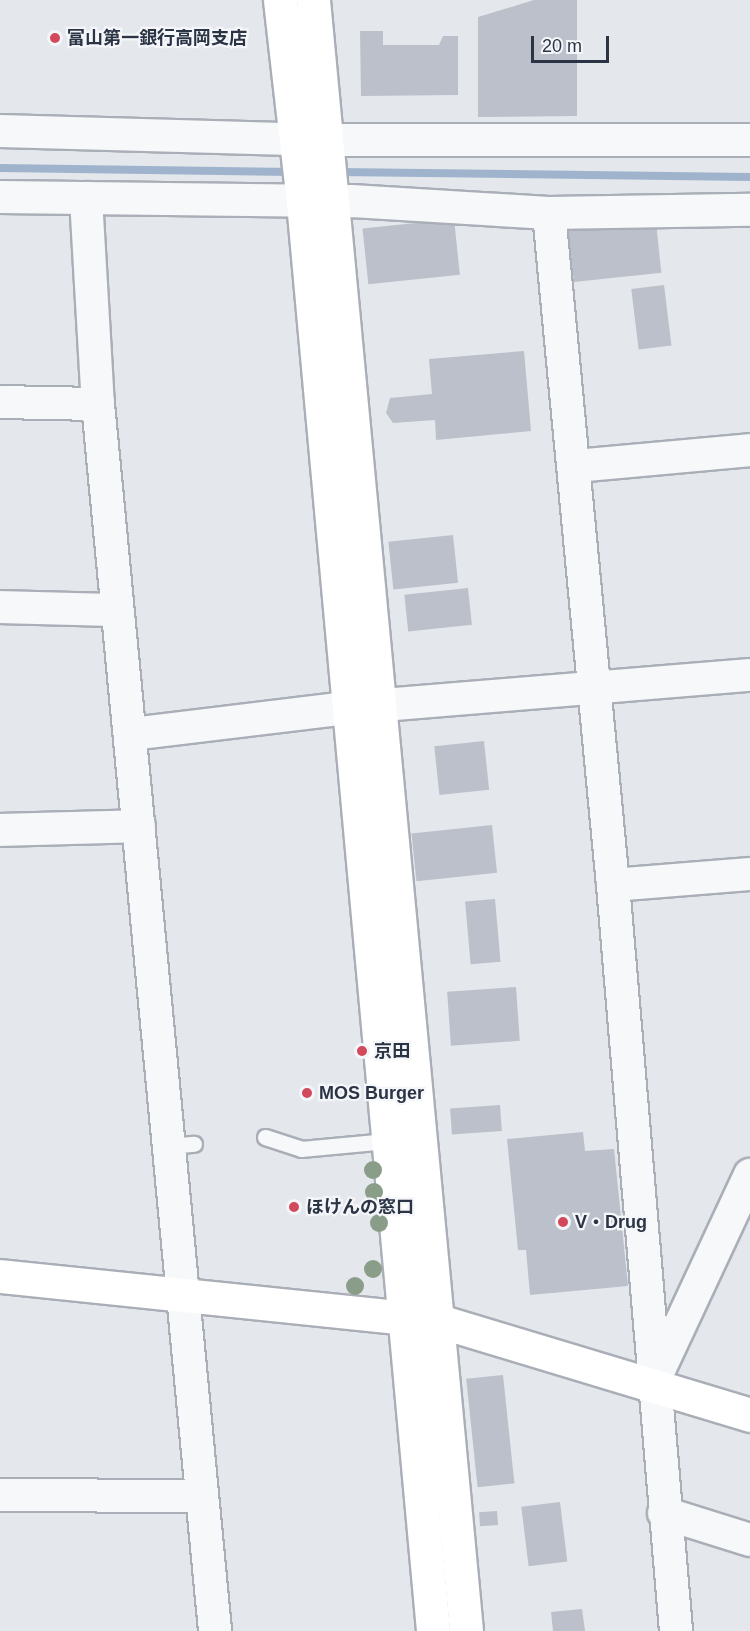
<!DOCTYPE html>
<html>
<head>
<meta charset="utf-8">
<style>
	body { margin:0 }
	#map { position:relative; width:750px; height:1631px; overflow:hidden; background:#e4e7ec; font-family:Helvetica,"Noto Sans JP",sans-serif }
	div>[style] { position:absolute }
	.stream>* { height:8px; margin:-4px; padding:0 4px; transform-origin:4px; border-radius:4px; background:#9fb4cc }
	.building>* { inset:0; background:#bbc0ca; transform-origin:0 0 }
	.roads { filter:drop-shadow(2px 0 #a9aeb7) drop-shadow(-2px 0 #a9aeb7) drop-shadow(0 2px #a9aeb7) drop-shadow(0 -2px #a9aeb7) }
	.lane>* { height:15px; margin:-7.5px; padding:0 7.5px; transform-origin:7.5px; border-radius:7.5px; background:#f7f8fa }
	.street>* { height:32px; margin:-16px; padding:0 16px; transform-origin:16px; border-radius:16px; background:#f7f8fa }
	.secondary>* { height:33px; margin:-16.5px; padding:0 16.5px; transform-origin:16.5px; border-radius:16.5px; background:#fff }
	.trees>* { width:18px; height:18px; margin:-9px; border-radius:50%; background:#899d89 }
	.dots>* { width:16px; height:16px; translate:-50% -50%; box-sizing:border-box; border:3px solid #f4f6f9; border-radius:50% }
	span { translate:-50% -50%; white-space:nowrap; text-align:center; line-height:1.15; -webkit-text-stroke:4.5px #f4f6f9; paint-order:stroke }
	.poi-label { font-size:18px; color:#2b3445; font-weight:700 }
	.left { translate:0 -50%; text-align:left }
	.scale { position:absolute; left:531px; top:36px; width:78px; height:27px; box-sizing:border-box; border:3px solid #2b3445; border-top:0; padding-left:8px; font-size:18px; line-height:21px; white-space:nowrap; color:#2b3445; -webkit-text-stroke:4px #f4f6f9; paint-order:stroke }
</style>
</head>
<body>
<div id="map">
	<div class="stream">
		<div style="left:0;top:168px;width:293px;rotate:0.8deg"></div>
		<div style="left:338px;top:172px;width:412px;rotate:0.7deg"></div>
	</div>
	<div class="building">
		<div style="clip-path:polygon(534px 0,577px 0,577px 116px,478px 117px,478px 17px)"></div>
		<div style="clip-path:polygon(360px 31px,383px 31px,383px 45px,439px 45px,443px 36px,458px 36px,458px 95px,361px 96px)"></div>
		<div style="left:454px;top:219px;width:56px;height:92px;rotate:84deg"></div>
		<div style="left:656px;top:222px;width:51px;height:88px;rotate:84deg"></div>
		<div style="left:664px;top:285px;width:61px;height:33px;rotate:83deg"></div>
		<div style="clip-path:polygon(524px 351px,531px 431px,436px 440px,435px 420px,393px 423px,386px 413px,390px 398px,432px 394px,429px 359px)"></div>
		<div style="left:453px;top:535px;width:48px;height:65px;rotate:84deg"></div>
		<div style="left:468px;top:588px;width:37px;height:64px;rotate:84deg"></div>
		<div style="left:484px;top:741px;width:49px;height:50px;rotate:84deg"></div>
		<div style="left:492px;top:825px;width:48px;height:81px;rotate:84deg"></div>
		<div style="left:495px;top:899px;width:63px;height:30px;rotate:85deg"></div>
		<div style="left:516px;top:987px;width:54px;height:69px;rotate:86deg"></div>
		<div style="left:500px;top:1105px;width:26px;height:50px;rotate:86deg"></div>
		<div style="clip-path:polygon(583px 1132px,585px 1151px,614px 1149px,628px 1286px,530px 1295px,526px 1250px,518px 1250px,507px 1139px)"></div>
		<div style="left:503px;top:1375px;width:109px;height:37px;rotate:84deg"></div>
		<div style="left:560px;top:1502px;width:60px;height:39px;rotate:83deg"></div>
		<div style="left:497px;top:1511px;width:14px;height:18px;rotate:86deg"></div>
		<div style="clip-path:polygon(582px 1609px,585px 1631px,553px 1631px,551px 1612px)"></div>
	</div>
	<div class="roads">
		<div class="lane">
			<div style="left:265px;top:1137px;width:38px;rotate:18deg"></div>
			<div style="left:301px;top:1149px;width:86px;rotate:-5.3deg"></div>
			<div style="left:169px;top:1146px;width:25px;rotate:-5deg"></div>
		</div>
		<div class="street">
			<div style="left:0;top:131px;width:327px;rotate:1.6deg"></div>
			<div style="left:327px;top:140px;width:423px"></div>
			<div style="left:0;top:197px;width:352px;rotate:0.7deg"></div>
			<div style="left:352px;top:201px;width:197px;rotate:3.5deg"></div>
			<div style="left:549px;top:213px;width:201px;rotate:-0.9deg"></div>
			<div style="left:86px;top:198px;width:206px;rotate:86.7deg"></div>
			<div style="left:98px;top:404px;width:1233px;rotate:84.55deg"></div>
			<div style="left:549px;top:213px;width:675px;rotate:84.56deg"></div>
			<div style="left:613px;top:885px;width:749px;rotate:85.17deg"></div>
			<div style="left:0;top:402px;width:98px;rotate:1.2deg"></div>
			<div style="left:575px;top:466px;width:176px;rotate:-5.2deg"></div>
			<div style="left:0;top:607px;width:116px;rotate:1.5deg"></div>
			<div style="left:132px;top:734px;width:217px;rotate:-6.9deg"></div>
			<div style="left:347px;top:708px;width:404px;rotate:-4.7deg"></div>
			<div style="left:0;top:830px;width:139px;rotate:-1.6deg"></div>
			<div style="left:613px;top:885px;width:137px;rotate:-4.6deg"></div>
			<div style="left:652px;top:1385px;width:232px;rotate:-65deg"></div>
			<div style="left:0;top:1495px;width:201px;rotate:0.3deg"></div>
			<div style="left:664px;top:1513px;width:90px;rotate:17.4deg"></div>
		</div>
		<div class="secondary">
			<div style="left:280px;top:0;width:203px;rotate:83.5deg"></div>
			<div style="left:303px;top:202px;width:1435px;rotate:84.8deg"></div>
			<div style="left:313px;top:0;width:1638px;rotate:84.64deg"></div>
			<div style="left:0;top:1276px;width:441px;rotate:5.9deg"></div>
			<div style="left:439px;top:1321px;width:325px;rotate:16.8deg"></div>
		</div>
	</div>
	<div class="trees">
		<div style="left:373px;top:1170px"></div>
		<div style="left:374px;top:1192px"></div>
		<div style="left:379px;top:1223px"></div>
		<div style="left:373px;top:1269px"></div>
		<div style="left:355px;top:1286px"></div>
	</div>
	<div class="dots">
		<div style="left:55px;top:38px;background:#d1495b"></div>
		<div style="left:362px;top:1051px;background:#d1495b"></div>
		<div style="left:307px;top:1093px;background:#d1495b"></div>
		<div style="left:294px;top:1207px;background:#d1495b"></div>
		<div style="left:563px;top:1222px;background:#d1495b"></div>
	</div>
	<div class="poi-label">
		<span class="left" style="left:67px;top:38px">富山第一銀行高岡支店</span>
		<span class="left" style="left:374px;top:1051px">京田</span>
		<span class="left" style="left:319px;top:1093px">MOS Burger</span>
		<span class="left" style="left:306px;top:1207px">ほけんの窓口</span>
		<span class="left" style="left:575px;top:1222px">V・Drug</span>
	</div>
	<div class="scale">20 m</div>
</div>
</body>
</html>
